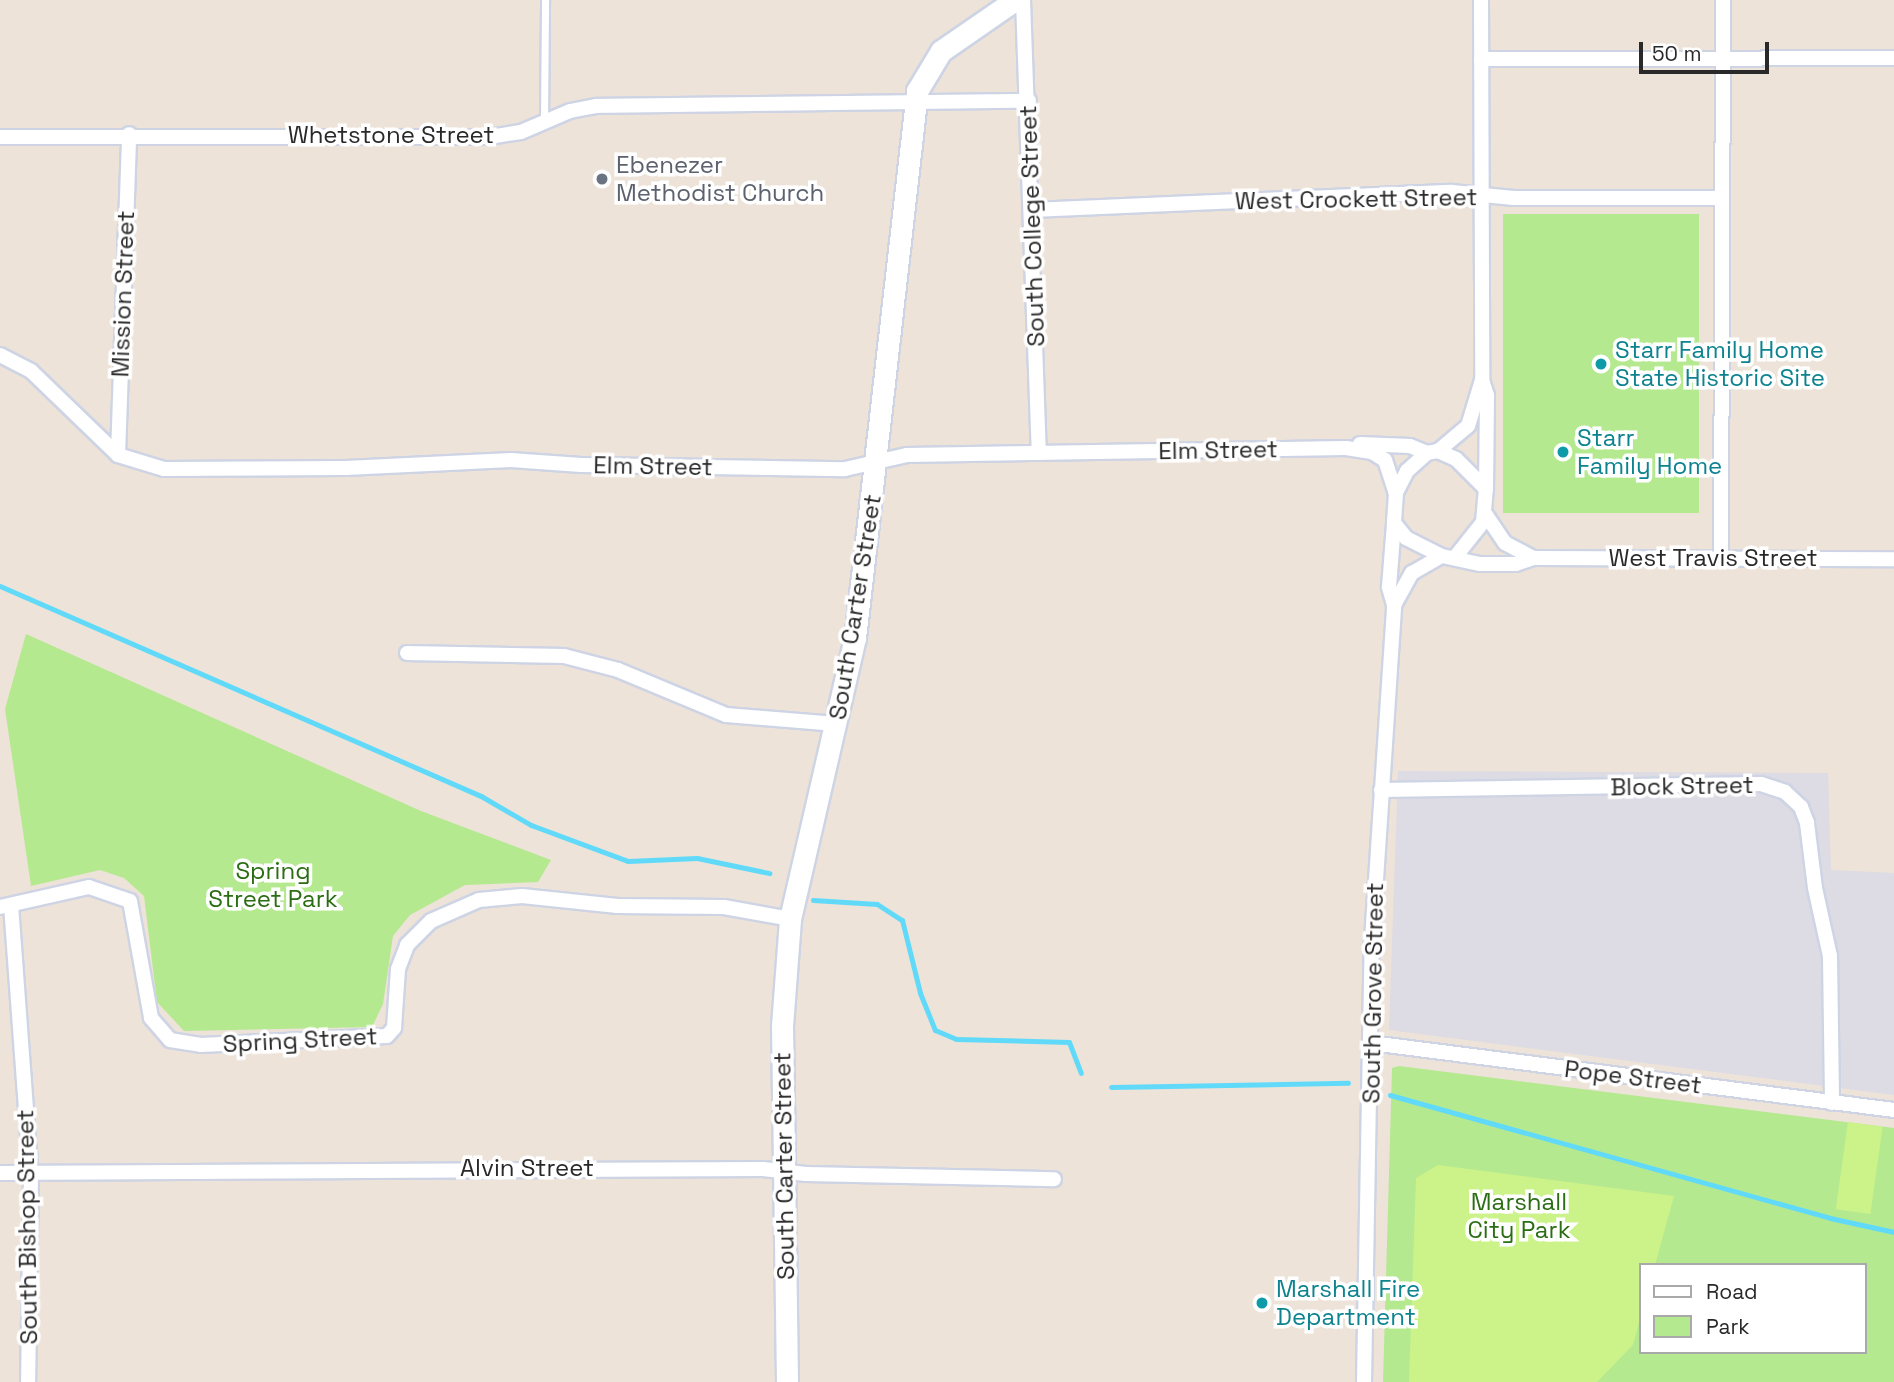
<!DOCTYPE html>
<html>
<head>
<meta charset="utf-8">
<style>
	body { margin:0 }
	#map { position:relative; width:1894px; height:1382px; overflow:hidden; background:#ede3d9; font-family:"Space Grotesk",sans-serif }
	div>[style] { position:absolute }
	.industrial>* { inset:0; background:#dddbe4 }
	.green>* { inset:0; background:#b4e990; transform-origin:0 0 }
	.pitch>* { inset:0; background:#ccf28a; transform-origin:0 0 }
	.stream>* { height:5px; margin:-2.5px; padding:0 2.5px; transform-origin:2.5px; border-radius:2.5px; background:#61dafa }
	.roads { filter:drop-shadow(2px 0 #ced4e4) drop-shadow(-2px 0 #ced4e4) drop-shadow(0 2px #ced4e4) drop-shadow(0 -2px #ced4e4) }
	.lane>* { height:7px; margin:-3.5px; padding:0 3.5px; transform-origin:3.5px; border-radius:3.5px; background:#fff }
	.street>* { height:14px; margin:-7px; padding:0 7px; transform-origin:7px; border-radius:7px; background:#fff }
	.secondary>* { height:21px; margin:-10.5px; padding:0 10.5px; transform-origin:10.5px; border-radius:10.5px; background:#fff }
	.dots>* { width:19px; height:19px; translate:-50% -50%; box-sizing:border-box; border:4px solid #fff; border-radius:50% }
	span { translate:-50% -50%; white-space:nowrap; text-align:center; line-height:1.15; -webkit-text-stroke:7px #fff; paint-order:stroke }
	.street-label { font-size:24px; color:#292929 }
	.worship-label { font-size:24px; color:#5b616d }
	.left { translate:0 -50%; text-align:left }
	.culture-label { font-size:24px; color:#0d838f }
	.park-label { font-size:24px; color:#2b6d13 }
	.legend { position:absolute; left:1639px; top:1263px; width:228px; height:91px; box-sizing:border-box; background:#fff; border:2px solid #a9a9a9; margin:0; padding:9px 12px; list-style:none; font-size:21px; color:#292929 }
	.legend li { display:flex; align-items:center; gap:14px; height:35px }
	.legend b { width:35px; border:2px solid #a9a9a9 }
	.scale { position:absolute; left:1639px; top:42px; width:130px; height:32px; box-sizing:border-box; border:4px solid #292929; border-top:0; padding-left:9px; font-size:21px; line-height:24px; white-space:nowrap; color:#292929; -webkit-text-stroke:5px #fff; paint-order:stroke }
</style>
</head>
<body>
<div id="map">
	<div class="industrial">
		<div style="clip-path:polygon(1398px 771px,1828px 773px,1831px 870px,1894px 873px,1894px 1095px,1389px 1030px)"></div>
	</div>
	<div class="green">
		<div style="left:1503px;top:214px;width:196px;height:299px"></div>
		<div style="clip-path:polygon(26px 634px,421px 811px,551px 860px,538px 882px,465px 885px,410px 915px,393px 936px,383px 1004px,372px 1027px,184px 1031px,157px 1002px,144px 896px,124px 878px,100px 870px,31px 886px,5px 709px)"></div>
		<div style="clip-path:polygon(evenodd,1399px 1066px,1894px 1128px,1894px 1382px,1383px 1382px,1392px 1068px,1399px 1066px,1640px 1265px,1864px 1265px,1864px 1352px,1640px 1352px,1640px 1265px)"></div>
	</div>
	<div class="pitch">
		<div style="left:1848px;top:1122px;width:35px;height:88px;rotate:8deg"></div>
		<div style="clip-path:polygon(1438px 1165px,1674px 1196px,1655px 1265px,1640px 1265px,1640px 1319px,1633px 1345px,1597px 1382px,1409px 1382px,1416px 1178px)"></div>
	</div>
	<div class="stream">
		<div style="left:0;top:586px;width:525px;rotate:23.59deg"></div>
		<div style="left:481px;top:796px;width:58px;rotate:30.1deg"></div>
		<div style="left:531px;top:825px;width:103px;rotate:20.4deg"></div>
		<div style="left:628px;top:861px;width:69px;rotate:-2.5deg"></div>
		<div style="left:697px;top:858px;width:74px;rotate:11.8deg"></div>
		<div style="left:813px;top:900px;width:64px;rotate:3.6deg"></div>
		<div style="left:877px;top:904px;width:30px;rotate:33deg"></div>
		<div style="left:902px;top:920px;width:75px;rotate:76.1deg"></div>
		<div style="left:920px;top:993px;width:40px;rotate:68deg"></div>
		<div style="left:935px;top:1030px;width:23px;rotate:23deg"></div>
		<div style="left:956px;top:1039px;width:113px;rotate:1.5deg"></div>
		<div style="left:1069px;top:1042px;width:33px;rotate:69deg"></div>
		<div style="left:1111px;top:1087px;width:237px;rotate:-1deg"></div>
		<div style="left:1390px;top:1095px;width:457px;rotate:15.6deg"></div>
		<div style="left:1830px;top:1218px;width:66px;rotate:12.3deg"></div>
	</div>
	<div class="roads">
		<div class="lane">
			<div style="left:544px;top:122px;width:122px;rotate:-89.5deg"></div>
		</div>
		<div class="street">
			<div style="left:1023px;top:0;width:453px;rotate:88deg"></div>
			<div style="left:1481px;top:0;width:380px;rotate:89.8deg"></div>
			<div style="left:1481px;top:59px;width:413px;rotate:-0.1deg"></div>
			<div style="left:0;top:137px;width:489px"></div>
			<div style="left:489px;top:137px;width:32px;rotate:-9deg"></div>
			<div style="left:521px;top:132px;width:53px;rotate:-23.2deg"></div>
			<div style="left:570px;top:111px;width:26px;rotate:-11deg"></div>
			<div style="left:596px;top:106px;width:433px;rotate:-0.7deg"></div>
			<div style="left:1032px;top:210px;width:420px;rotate:-2.5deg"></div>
			<div style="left:1452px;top:192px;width:62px;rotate:5.5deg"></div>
			<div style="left:1514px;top:198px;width:208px"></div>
			<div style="left:0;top:355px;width:35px;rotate:27deg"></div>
			<div style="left:31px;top:371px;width:121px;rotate:44deg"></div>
			<div style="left:118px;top:455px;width:48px;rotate:16.9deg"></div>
			<div style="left:164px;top:469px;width:182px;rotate:-0.3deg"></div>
			<div style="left:346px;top:468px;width:165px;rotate:-2.8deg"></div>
			<div style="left:511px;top:460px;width:70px;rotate:4.1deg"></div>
			<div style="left:581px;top:465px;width:264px;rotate:0.9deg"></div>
			<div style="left:845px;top:469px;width:64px;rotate:-12.7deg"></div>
			<div style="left:907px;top:455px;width:439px;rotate:-0.9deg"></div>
			<div style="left:1346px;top:448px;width:26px;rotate:9deg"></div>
			<div style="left:1372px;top:452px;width:15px;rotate:32deg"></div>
			<div style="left:1385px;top:460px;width:35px;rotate:72deg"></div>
			<div style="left:1360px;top:444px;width:50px;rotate:2.3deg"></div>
			<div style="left:1410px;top:446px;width:18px;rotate:22deg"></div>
			<div style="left:1438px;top:451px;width:39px;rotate:-40deg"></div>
			<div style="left:1468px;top:426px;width:48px;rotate:-73.1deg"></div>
			<div style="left:1482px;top:380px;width:16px;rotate:72deg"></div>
			<div style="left:1487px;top:395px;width:94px;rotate:90.6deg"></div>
			<div style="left:118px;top:455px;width:321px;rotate:-88deg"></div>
			<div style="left:1486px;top:515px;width:34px;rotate:56deg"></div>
			<div style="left:1505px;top:543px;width:32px;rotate:28deg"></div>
			<div style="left:1533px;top:558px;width:361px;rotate:0.2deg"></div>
			<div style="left:1456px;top:556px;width:43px;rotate:-51.5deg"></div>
			<div style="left:1483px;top:522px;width:33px;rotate:-85deg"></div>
			<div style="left:1486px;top:489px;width:42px;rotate:-135deg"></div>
			<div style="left:1456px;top:459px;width:20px;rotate:-156deg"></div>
			<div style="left:1438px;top:451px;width:11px;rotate:170deg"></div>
			<div style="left:1427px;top:453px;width:27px;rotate:138deg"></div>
			<div style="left:1407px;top:471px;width:25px;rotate:117deg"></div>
			<div style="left:1396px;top:493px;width:30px;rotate:94deg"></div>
			<div style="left:1394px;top:523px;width:19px;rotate:51deg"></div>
			<div style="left:1406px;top:538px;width:40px;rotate:26.6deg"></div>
			<div style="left:1442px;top:556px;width:39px;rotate:12deg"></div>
			<div style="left:1480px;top:564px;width:36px"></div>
			<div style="left:1516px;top:564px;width:18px;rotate:-19deg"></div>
			<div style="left:1721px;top:557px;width:557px;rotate:-89.79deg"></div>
			<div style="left:1394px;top:605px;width:37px;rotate:-61deg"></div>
			<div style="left:1412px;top:573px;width:34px;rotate:-30deg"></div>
			<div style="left:407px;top:653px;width:157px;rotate:1.1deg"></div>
			<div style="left:564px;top:656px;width:56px;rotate:14.5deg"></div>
			<div style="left:618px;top:670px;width:117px;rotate:22.6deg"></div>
			<div style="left:726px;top:715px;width:111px;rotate:4.6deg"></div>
			<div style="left:1381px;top:790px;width:380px;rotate:-0.9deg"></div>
			<div style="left:1761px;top:784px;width:25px;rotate:18deg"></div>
			<div style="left:1785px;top:792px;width:22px;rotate:43deg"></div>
			<div style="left:1801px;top:807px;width:17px;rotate:69deg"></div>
			<div style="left:1807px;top:823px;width:65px;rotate:83deg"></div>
			<div style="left:1815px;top:888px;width:70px;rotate:77.6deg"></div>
			<div style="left:1830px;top:956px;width:147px;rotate:89.2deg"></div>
			<div style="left:11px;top:905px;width:271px;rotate:85.8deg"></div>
			<div style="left:31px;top:1175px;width:207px;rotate:90.8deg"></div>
			<div style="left:0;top:907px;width:91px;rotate:-12.7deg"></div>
			<div style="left:89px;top:887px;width:43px;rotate:18.9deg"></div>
			<div style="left:130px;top:901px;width:119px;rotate:79.8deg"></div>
			<div style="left:151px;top:1018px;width:29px;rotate:49deg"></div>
			<div style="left:170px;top:1040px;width:31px;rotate:9deg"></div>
			<div style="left:201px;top:1045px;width:186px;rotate:-2.8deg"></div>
			<div style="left:387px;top:1036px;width:11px;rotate:-49deg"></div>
			<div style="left:394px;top:1028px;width:59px;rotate:-86.1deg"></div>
			<div style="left:398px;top:969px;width:26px;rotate:-69deg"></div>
			<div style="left:407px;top:945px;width:34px;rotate:-45deg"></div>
			<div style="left:431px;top:921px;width:52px;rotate:-23.6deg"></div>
			<div style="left:479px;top:900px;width:43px;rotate:-5.3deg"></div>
			<div style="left:522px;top:896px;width:96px;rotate:6deg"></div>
			<div style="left:617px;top:906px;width:107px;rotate:0.5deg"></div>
			<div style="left:724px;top:907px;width:67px;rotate:10.3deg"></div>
			<div style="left:1371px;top:1043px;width:527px;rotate:7.3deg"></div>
			<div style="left:0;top:1173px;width:763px;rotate:-0.3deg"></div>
			<div style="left:763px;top:1169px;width:43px;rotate:6.6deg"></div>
			<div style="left:806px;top:1174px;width:248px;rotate:1.2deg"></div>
			<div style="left:1364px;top:1382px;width:442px;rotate:-89deg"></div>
			<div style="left:1372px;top:940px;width:336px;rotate:-86.2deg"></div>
			<div style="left:1394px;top:605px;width:19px;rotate:-106deg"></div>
			<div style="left:1389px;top:587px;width:64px;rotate:-85.5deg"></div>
		</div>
		<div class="secondary">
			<div style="left:787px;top:1382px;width:356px;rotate:-90.8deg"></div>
			<div style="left:782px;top:1026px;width:107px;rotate:-85.7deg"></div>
			<div style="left:790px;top:919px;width:288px;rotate:-77deg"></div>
			<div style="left:855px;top:638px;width:551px;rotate:-83.53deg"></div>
			<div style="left:917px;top:91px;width:47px;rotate:-59deg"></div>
			<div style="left:941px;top:51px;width:90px;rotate:-34.6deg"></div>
		</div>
	</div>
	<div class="dots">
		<div style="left:602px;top:179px;background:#6b7280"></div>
		<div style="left:1601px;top:364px;background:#0f9aa8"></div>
		<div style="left:1563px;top:452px;background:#0f9aa8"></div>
		<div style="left:1262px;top:1303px;background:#0f9aa8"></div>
	</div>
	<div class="street-label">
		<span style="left:391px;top:135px">Whetstone Street</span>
		<span style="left:1356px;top:199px;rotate:-1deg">West Crockett Street</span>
		<span style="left:1032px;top:226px;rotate:-92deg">South College Street</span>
		<span style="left:123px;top:294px;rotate:-88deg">Mission Street</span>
		<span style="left:1218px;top:450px;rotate:-1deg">Elm Street</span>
		<span style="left:653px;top:466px;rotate:1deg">Elm Street</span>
		<span style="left:1713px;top:558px">West Travis Street</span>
		<span style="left:855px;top:607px;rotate:-81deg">South Carter Street</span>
		<span style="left:1682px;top:786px;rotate:-1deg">Block Street</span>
		<span style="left:1373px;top:993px;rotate:-89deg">South Grove Street</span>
		<span style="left:300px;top:1040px;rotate:-3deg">Spring Street</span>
		<span style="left:1633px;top:1077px;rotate:7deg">Pope Street</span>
		<span style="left:784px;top:1166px;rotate:-91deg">South Carter Street</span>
		<span style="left:527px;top:1168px">Alvin Street</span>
		<span style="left:27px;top:1227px;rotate:-91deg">South Bishop Street</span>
	</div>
	<div class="worship-label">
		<span class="left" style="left:616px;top:179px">Ebenezer<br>Methodist Church</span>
	</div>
	<div class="culture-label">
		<span class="left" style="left:1615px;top:364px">Starr Family Home<br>State Historic Site</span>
		<span class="left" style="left:1577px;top:452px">Starr<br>Family Home</span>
		<span class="left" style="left:1276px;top:1303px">Marshall Fire<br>Department</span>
	</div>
	<div class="park-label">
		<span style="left:273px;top:885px">Spring<br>Street Park</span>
		<span style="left:1519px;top:1216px">Marshall<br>City Park</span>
	</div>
	<ul class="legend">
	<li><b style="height:9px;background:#fff"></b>Road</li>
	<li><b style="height:19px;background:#b4e990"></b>Park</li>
	</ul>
	<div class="scale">50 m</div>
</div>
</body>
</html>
